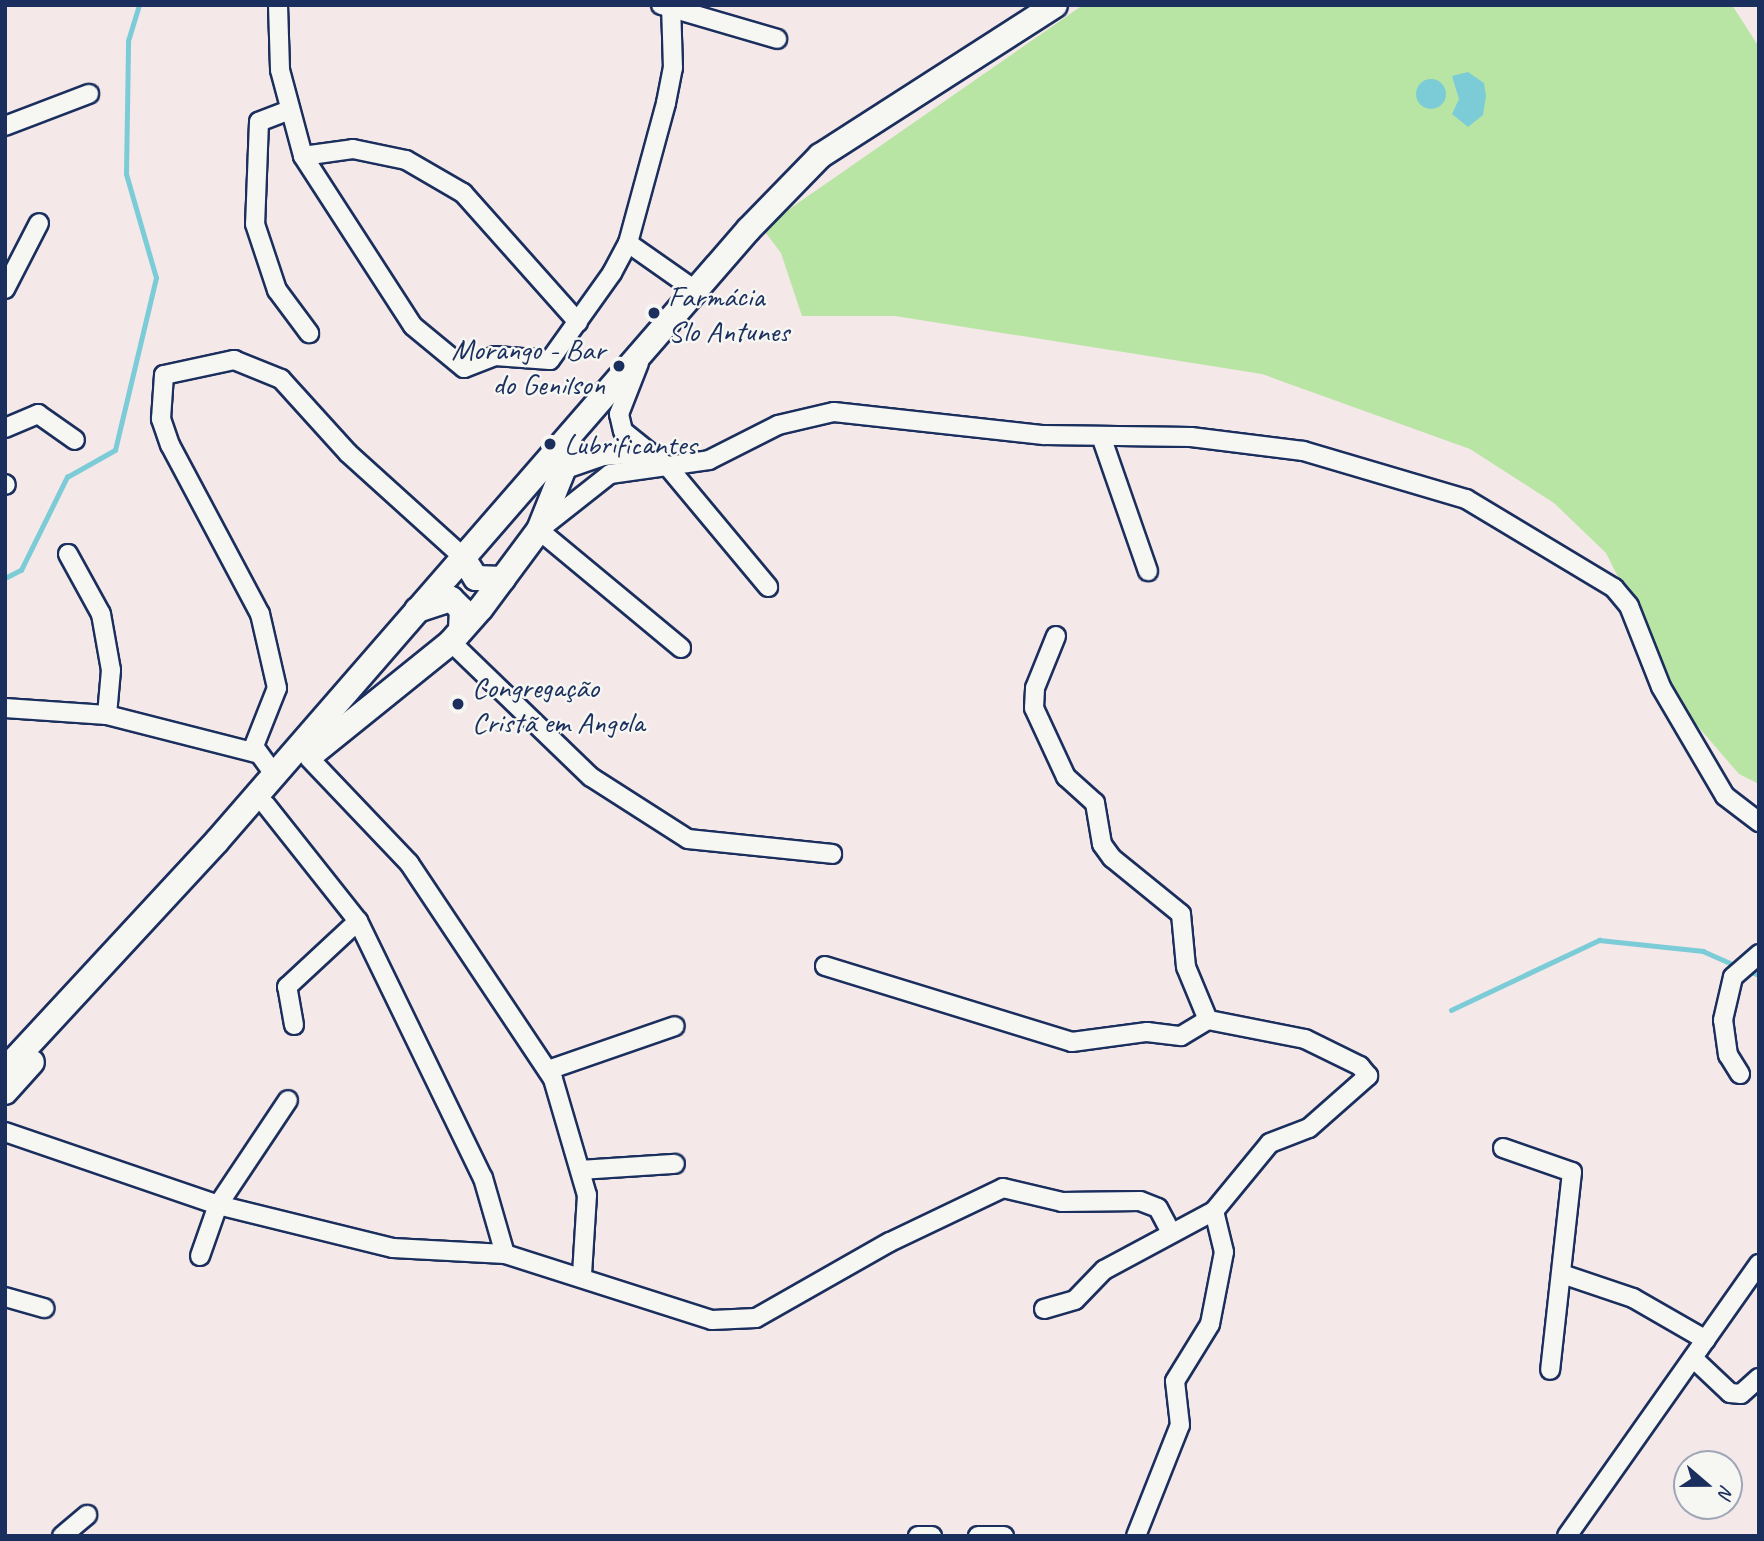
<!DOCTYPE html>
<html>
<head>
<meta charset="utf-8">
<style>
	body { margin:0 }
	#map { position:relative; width:1764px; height:1541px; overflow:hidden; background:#f4e8e9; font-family:Caveat,sans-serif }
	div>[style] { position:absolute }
	.green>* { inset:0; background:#b8e5a3 }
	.water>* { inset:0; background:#7cccd7 }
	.round { border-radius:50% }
	.stream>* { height:4.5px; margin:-2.25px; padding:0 2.25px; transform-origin:2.25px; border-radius:2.25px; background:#7cccd7 }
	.roads { filter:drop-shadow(2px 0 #1b2f5e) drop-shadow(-2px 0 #1b2f5e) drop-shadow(0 2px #1b2f5e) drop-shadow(0 -2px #1b2f5e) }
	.street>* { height:18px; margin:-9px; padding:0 9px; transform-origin:9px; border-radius:9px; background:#f6f6f2 }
	.secondary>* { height:24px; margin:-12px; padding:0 12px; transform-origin:12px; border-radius:12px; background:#f6f6f2 }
	.dots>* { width:19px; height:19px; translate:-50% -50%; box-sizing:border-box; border:4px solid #f6f6f2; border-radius:50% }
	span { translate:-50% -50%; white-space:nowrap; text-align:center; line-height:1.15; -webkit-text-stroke:5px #f6f6f2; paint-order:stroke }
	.poi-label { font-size:30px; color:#1b2f5e }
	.left { translate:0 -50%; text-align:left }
	.right { translate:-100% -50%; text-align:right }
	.frame { position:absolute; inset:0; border:7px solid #1b2f5e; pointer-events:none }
	.north { position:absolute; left:1673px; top:1450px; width:70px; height:70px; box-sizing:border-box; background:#f6f6f2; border:2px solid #9ea6b7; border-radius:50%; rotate:110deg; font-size:19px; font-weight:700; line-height:28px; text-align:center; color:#1b2f5e }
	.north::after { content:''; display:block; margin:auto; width:24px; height:32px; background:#1b2f5e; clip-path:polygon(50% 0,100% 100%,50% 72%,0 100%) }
</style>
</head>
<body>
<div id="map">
	<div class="green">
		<div style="clip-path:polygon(1083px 5px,1732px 5px,1759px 47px,1759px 784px,1739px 774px,1688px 715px,1606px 553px,1554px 503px,1470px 449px,1262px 374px,895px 316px,802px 316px,781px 253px,762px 228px)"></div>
	</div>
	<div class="water">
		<div style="clip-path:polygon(1468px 72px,1484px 83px,1486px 96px,1483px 115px,1468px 127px,1452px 114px,1459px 99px,1452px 76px)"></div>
		<div class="round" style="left:1416px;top:79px;width:30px;height:30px"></div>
	</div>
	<div class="stream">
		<div style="left:5px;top:578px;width:18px;rotate:-27deg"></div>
		<div style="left:21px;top:570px;width:104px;rotate:-63.7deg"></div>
		<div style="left:67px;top:477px;width:55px;rotate:-29.4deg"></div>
		<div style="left:115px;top:450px;width:177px;rotate:-76.6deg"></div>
		<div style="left:156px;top:278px;width:108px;rotate:-106.1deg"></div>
		<div style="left:126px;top:174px;width:133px;rotate:-89.1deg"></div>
		<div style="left:128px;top:41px;width:38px;rotate:-73deg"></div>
		<div style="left:1747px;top:970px;width:13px;rotate:23deg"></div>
		<div style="left:1451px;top:1010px;width:164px;rotate:-25.3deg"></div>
		<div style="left:1599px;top:940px;width:105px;rotate:6deg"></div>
		<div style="left:1703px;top:951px;width:39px;rotate:24deg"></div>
	</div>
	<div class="roads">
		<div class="street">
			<div style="left:278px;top:5px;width:65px;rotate:88.2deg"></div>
			<div style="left:280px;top:70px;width:89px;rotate:75deg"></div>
			<div style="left:303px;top:156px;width:202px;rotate:57.1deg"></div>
			<div style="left:413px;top:326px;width:66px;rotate:39.5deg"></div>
			<div style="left:464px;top:368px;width:33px;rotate:-21deg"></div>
			<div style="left:495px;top:356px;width:55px;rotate:4.2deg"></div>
			<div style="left:550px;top:360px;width:107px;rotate:-54.5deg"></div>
			<div style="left:612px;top:273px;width:34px;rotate:-62deg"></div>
			<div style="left:628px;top:243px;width:145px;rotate:-74.8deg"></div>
			<div style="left:666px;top:103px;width:36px;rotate:-79deg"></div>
			<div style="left:673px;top:68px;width:63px;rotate:-91.8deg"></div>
			<div style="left:661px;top:5px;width:121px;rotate:16.3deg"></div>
			<div style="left:287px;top:111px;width:30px;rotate:159deg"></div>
			<div style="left:259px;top:122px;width:102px;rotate:92.2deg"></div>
			<div style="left:255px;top:224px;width:70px;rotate:71.6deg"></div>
			<div style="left:277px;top:290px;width:54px;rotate:53.3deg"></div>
			<div style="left:5px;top:126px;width:90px;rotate:-20.9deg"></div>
			<div style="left:303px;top:156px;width:50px;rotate:-8deg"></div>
			<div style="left:353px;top:149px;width:54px;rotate:11.7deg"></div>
			<div style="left:406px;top:160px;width:66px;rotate:30.1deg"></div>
			<div style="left:463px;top:193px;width:173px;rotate:48.3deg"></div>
			<div style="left:628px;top:243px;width:85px;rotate:35deg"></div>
			<div style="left:5px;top:289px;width:74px;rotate:-62.7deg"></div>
			<div style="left:639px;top:363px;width:55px;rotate:111.4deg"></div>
			<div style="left:619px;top:414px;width:17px;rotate:77deg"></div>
			<div style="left:623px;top:431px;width:59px;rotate:38.8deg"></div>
			<div style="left:669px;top:468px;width:155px;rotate:50.2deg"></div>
			<div style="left:5px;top:428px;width:36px;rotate:-23deg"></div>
			<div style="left:38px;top:414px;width:45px;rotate:35.1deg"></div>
			<div style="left:1102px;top:439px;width:140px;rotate:70.8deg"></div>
			<div style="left:557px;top:472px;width:49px;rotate:-19.2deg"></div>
			<div style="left:603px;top:456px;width:42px;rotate:-4.1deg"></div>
			<div style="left:5px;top:484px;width:1px;rotate:45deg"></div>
			<div style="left:68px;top:554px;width:68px;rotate:61.2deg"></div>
			<div style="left:101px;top:614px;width:57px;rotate:79.9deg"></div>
			<div style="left:111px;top:670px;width:45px;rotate:95.1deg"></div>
			<div style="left:451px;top:642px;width:194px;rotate:44deg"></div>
			<div style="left:591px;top:777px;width:115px;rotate:32.6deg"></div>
			<div style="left:688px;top:839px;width:145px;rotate:5.9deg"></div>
			<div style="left:681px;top:648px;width:185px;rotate:-140.3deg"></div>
			<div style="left:539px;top:530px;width:90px;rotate:-38.3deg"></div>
			<div style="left:610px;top:474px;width:100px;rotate:-8deg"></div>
			<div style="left:709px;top:460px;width:77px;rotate:-26.9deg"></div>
			<div style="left:778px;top:425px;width:57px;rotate:-13.1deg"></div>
			<div style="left:834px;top:412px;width:211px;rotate:6.3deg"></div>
			<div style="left:1044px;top:435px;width:147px;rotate:0.8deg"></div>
			<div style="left:1191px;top:437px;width:113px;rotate:7.1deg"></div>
			<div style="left:1303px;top:451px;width:170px;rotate:16.4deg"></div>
			<div style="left:1466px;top:499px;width:173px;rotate:31deg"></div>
			<div style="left:1614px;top:588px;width:23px;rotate:50deg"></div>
			<div style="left:1629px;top:606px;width:87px;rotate:68.4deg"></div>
			<div style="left:1661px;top:687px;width:126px;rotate:59.6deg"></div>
			<div style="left:1725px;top:796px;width:43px;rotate:37.4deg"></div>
			<div style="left:5px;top:708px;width:102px;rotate:3.9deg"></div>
			<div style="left:107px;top:715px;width:154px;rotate:14.3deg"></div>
			<div style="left:309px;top:758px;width:145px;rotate:46.4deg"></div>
			<div style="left:409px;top:863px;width:260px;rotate:56.3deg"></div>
			<div style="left:553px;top:1079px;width:121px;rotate:73.7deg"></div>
			<div style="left:587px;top:1195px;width:80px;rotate:93.6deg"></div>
			<div style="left:274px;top:774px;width:34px;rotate:-126deg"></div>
			<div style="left:254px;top:746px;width:62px;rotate:-68.4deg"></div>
			<div style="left:277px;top:688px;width:76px;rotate:-102.9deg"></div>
			<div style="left:260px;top:614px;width:191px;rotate:-118deg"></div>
			<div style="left:170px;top:445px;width:28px;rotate:-109deg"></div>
			<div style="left:161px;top:419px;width:44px;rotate:-86.1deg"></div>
			<div style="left:164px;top:375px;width:72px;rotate:-12.1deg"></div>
			<div style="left:234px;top:360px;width:51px;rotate:22deg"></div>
			<div style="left:281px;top:379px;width:100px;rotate:47.8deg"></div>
			<div style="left:348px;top:453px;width:154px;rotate:42.1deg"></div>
			<div style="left:266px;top:805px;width:148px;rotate:51.6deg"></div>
			<div style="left:358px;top:921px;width:286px;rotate:64.1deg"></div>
			<div style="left:483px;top:1178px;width:79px;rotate:73.9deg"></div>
			<div style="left:825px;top:966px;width:258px;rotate:17.1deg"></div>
			<div style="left:1072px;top:1042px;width:76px;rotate:-7.6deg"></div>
			<div style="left:1147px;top:1032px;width:34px;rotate:7deg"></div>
			<div style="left:1181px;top:1036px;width:31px;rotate:-31deg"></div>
			<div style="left:294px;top:1025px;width:39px;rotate:-100deg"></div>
			<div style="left:287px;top:987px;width:97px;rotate:-42.9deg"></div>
			<div style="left:548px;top:1070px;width:134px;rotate:-19.1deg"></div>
			<div style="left:1740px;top:1074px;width:22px;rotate:-122deg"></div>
			<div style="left:1728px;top:1055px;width:35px;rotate:-98deg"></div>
			<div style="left:1723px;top:1020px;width:44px;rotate:-76.9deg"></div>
			<div style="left:1733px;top:977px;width:35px;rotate:-41deg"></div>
			<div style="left:5px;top:1132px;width:225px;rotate:18.9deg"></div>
			<div style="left:218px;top:1205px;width:180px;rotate:13.8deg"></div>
			<div style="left:393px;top:1248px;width:112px;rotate:3.1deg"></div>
			<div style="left:505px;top:1254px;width:217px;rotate:17.7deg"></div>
			<div style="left:712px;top:1320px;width:44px;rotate:-2.6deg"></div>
			<div style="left:756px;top:1318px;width:154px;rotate:-29.6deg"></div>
			<div style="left:890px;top:1242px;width:125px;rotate:-25.5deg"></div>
			<div style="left:1003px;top:1188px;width:61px;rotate:13.3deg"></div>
			<div style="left:1062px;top:1202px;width:78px;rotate:-0.7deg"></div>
			<div style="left:1140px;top:1201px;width:19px;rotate:21deg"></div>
			<div style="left:1158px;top:1208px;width:27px;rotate:62deg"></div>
			<div style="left:1503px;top:1148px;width:73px;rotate:19.2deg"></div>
			<div style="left:1572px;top:1172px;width:199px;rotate:96.3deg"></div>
			<div style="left:581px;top:1170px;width:94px;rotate:-3.7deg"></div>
			<div style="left:200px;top:1256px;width:54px;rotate:-70.6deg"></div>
			<div style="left:218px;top:1205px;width:126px;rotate:-56.3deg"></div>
			<div style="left:1562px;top:1274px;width:75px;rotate:18.7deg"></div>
			<div style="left:1633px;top:1298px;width:84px;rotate:29.9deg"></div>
			<div style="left:5px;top:1297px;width:41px;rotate:15.8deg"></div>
			<div style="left:1044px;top:1309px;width:32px;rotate:-16deg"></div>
			<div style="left:1075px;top:1300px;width:42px;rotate:-46deg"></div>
			<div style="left:1104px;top:1270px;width:125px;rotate:-28.2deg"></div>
			<div style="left:1214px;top:1211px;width:88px;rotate:-50.5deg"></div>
			<div style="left:1270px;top:1143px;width:42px;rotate:-21deg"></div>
			<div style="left:1309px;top:1128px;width:79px;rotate:-41.4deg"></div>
			<div style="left:1368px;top:1076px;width:13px;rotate:-129deg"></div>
			<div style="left:1360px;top:1066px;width:61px;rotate:-153.9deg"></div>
			<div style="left:1305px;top:1039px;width:99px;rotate:-168.9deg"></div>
			<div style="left:1208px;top:1020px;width:57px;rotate:-112.5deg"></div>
			<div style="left:1186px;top:967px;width:53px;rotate:-95.4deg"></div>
			<div style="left:1181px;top:914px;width:89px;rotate:-140.9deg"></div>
			<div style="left:1112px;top:858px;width:17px;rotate:-126deg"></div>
			<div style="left:1102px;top:844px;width:42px;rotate:-99.7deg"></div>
			<div style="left:1095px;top:803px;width:39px;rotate:-138deg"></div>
			<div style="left:1066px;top:777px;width:76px;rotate:-114.9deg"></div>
			<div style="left:1034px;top:708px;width:20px;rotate:-87deg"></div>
			<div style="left:1035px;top:688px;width:56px;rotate:-68deg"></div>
			<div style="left:1693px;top:1358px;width:51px;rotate:43.4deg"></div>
			<div style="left:1730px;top:1393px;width:11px;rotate:5deg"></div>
			<div style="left:1741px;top:1394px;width:24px;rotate:-42deg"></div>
			<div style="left:62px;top:1536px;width:33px;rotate:-40deg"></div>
			<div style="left:918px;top:1536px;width:14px"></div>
			<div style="left:978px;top:1536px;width:26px"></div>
			<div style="left:1136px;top:1536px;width:119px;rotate:-68.4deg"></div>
			<div style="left:1180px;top:1425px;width:44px;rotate:-96.5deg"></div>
			<div style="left:1175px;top:1381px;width:67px;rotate:-58.4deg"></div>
			<div style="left:1210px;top:1324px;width:73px;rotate:-79deg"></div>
			<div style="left:1224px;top:1252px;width:42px;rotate:-103.7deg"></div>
			<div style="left:1567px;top:1536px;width:333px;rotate:-54.8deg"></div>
		</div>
		<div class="secondary">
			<div style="left:462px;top:556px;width:26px;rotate:58deg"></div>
			<div style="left:476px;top:578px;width:27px;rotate:2deg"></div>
			<div style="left:417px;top:610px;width:36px;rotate:-18deg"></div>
			<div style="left:451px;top:599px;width:16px;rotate:45deg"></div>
			<div style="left:462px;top:610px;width:20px;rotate:93deg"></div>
			<div style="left:316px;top:751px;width:174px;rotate:-38.9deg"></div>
			<div style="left:451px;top:642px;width:45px;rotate:-48.6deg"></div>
			<div style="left:481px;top:608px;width:97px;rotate:-53.4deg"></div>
			<div style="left:539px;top:530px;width:88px;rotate:-68.1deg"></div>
			<div style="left:5px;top:1070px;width:312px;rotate:-47.2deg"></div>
			<div style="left:217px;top:841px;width:811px;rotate:-49deg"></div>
			<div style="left:749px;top:229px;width:102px;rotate:-45.8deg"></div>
			<div style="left:820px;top:156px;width:279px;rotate:-32.7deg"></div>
			<div style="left:5px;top:1092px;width:40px;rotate:-48deg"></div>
		</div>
	</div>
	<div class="dots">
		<div style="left:654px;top:313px;background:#1b2f5e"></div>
		<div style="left:619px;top:366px;background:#1b2f5e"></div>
		<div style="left:550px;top:444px;background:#1b2f5e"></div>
		<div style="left:458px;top:704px;background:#1b2f5e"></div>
	</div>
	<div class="poi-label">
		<span class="left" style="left:668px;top:313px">Farmácia<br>Slo Antunes</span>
		<span class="right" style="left:605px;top:366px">Morango - Bar<br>do Genilson</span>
		<span class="left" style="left:564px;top:444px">Lubrificantes</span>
		<span class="left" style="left:472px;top:704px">Congregação<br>Cristã em Angola</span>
	</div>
	<div class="frame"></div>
	<div class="north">N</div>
</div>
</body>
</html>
